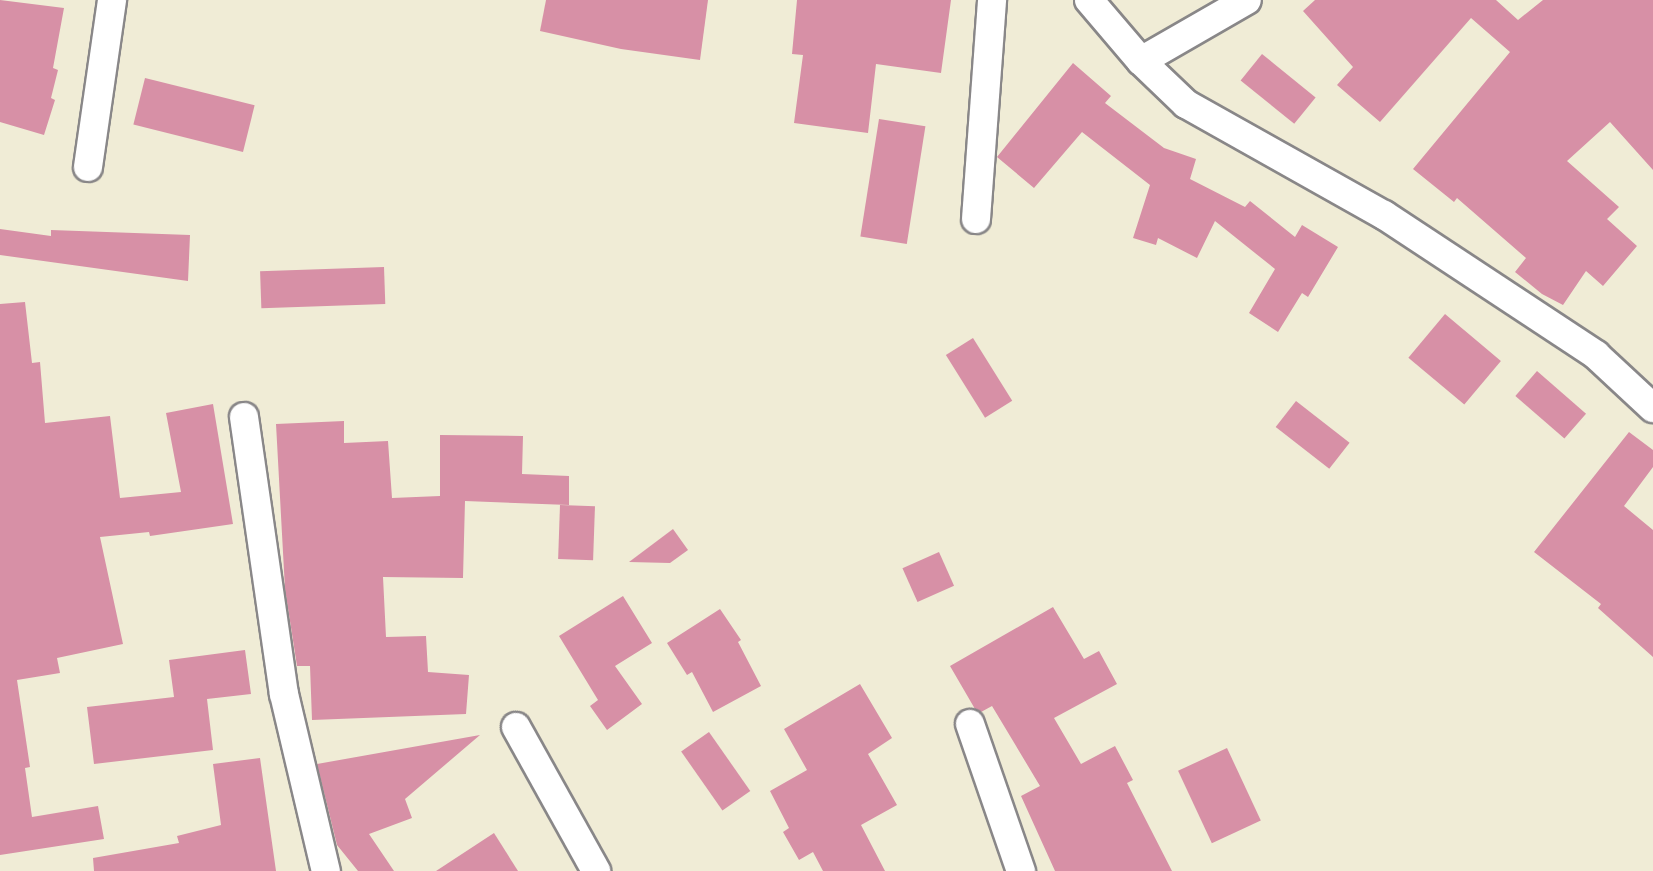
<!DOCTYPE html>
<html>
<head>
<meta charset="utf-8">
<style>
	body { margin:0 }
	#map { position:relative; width:1653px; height:871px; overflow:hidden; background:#f0ecd6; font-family:"Patrick Hand",sans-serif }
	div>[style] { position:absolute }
	.building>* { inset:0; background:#d790a6; transform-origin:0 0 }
	.roads { filter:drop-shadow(2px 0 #898788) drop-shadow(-2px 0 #898788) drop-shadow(0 2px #898788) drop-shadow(0 -2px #898788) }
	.street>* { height:28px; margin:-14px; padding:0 14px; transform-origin:14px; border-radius:14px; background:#fff }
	span { translate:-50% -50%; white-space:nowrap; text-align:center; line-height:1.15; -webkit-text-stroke:4.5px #fdfcf7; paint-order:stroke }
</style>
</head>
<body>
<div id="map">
	<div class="building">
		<div style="clip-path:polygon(0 0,64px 8px,53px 68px,58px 70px,51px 98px,55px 100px,44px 135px,0 122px)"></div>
		<div style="clip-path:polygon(546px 0,708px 0,700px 60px,621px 49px,540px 31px)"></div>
		<div style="clip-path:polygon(797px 0,951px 0,941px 73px,876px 64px,868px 133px,794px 123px,803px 55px,792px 54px)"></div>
		<div style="clip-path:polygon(1315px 0,1496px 0,1518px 20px,1543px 0,1653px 0,1653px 170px,1610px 122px,1567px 161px,1619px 207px,1607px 219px,1637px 246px,1603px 286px,1586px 271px,1563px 305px,1542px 294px,1515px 272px,1526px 258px,1457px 198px,1454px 202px,1413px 169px,1510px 52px,1471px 18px,1380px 122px,1337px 85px,1353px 67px,1303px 11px)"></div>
		<div style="left:1262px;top:54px;width:69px;height:34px;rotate:39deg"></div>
		<div style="clip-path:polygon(1073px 63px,1111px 96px,1105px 103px,1164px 148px,1196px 159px,1190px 179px,1245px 207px,1250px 201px,1295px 237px,1302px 225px,1338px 247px,1308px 297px,1302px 293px,1278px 332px,1249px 313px,1275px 269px,1215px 221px,1197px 258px,1158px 238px,1156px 245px,1133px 238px,1150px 185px,1082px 132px,1034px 188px,997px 157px)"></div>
		<div style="left:145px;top:78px;width:113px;height:48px;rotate:14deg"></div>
		<div style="left:879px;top:119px;width:47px;height:119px;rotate:9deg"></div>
		<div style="clip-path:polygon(0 229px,51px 236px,51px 230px,190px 235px,188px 281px,0 255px)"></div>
		<div style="left:384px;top:267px;width:37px;height:124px;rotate:88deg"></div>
		<div style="clip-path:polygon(25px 302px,32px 363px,40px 362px,45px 423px,110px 416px,120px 498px,181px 492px,166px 413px,213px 404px,233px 524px,150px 536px,149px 532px,100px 537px,123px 644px,57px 658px,60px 673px,17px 680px,30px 767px,25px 768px,32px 817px,98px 806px,104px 839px,0 855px,0 304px)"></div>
		<div style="left:1445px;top:314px;width:73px;height:57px;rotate:40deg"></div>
		<div style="left:973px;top:338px;width:74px;height:32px;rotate:58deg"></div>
		<div style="left:1537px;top:371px;width:65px;height:33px;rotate:41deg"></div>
		<div style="left:1296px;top:401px;width:68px;height:33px;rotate:38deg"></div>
		<div style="clip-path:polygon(344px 421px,344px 443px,388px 441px,392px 498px,440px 496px,440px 435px,523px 436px,522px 474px,569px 476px,569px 505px,465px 501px,463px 578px,383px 577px,386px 637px,426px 636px,428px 672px,469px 675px,466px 714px,312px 720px,310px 666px,297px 666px,285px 589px,276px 424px)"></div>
		<div style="clip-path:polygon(1629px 432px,1653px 450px,1653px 467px,1624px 506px,1653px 530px,1653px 657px,1598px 608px,1601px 604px,1534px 552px)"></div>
		<div style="left:560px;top:505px;width:35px;height:54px;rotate:2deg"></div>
		<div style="clip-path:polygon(673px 529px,688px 550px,670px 563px,629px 562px)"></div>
		<div style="left:939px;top:552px;width:37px;height:40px;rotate:66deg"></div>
		<div style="clip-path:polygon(623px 596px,652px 643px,615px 666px,642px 704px,607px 730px,590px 706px,598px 700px,559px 636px)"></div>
		<div style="clip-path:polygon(1053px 607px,1084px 659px,1099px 651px,1117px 684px,1054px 718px,1081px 764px,1115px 746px,1133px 780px,1127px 783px,1172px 871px,1055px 871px,1021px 796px,1040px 786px,992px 706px,981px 712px,975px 709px,950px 666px)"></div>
		<div style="clip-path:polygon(720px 609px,741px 640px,738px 642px,761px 686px,713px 712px,692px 672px,687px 675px,667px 643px)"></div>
		<div style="clip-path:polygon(245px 650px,251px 694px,207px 699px,213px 750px,94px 764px,87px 707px,174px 697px,169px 660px)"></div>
		<div style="clip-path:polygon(860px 684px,892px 738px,868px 754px,897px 805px,861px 825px,885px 871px,823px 871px,813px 852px,799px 860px,783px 832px,789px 828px,770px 791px,807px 770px,784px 729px)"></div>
		<div style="left:709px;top:732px;width:72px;height:34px;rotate:55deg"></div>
		<div style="clip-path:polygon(480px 735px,405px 799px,412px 818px,369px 834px,394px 871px,358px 871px,337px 845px,317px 764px)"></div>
		<div style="left:1227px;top:748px;width:80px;height:54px;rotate:65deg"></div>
		<div style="clip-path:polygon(260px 758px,276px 871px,94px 871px,93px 858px,179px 843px,177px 836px,221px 825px,213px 764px)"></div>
		<div style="clip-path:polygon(494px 833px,518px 871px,436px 871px)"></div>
	</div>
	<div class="roads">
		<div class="street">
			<div style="left:1089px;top:0;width:80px;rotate:49.6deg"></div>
			<div style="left:1141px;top:61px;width:62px;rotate:43.7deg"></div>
			<div style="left:1186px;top:104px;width:227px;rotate:29.3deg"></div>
			<div style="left:1384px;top:215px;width:254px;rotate:33.4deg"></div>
			<div style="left:1596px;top:355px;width:78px;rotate:42.9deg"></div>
			<div style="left:1141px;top:61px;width:122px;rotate:-29.9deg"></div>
			<div style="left:88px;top:167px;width:169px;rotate:-81.8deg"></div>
			<div style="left:976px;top:219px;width:220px;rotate:-85.8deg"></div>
			<div style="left:244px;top:417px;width:280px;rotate:81.8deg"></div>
			<div style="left:284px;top:694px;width:182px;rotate:76.7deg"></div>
			<div style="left:970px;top:724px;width:156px;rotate:70.9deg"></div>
			<div style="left:516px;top:727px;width:165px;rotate:60.9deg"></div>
		</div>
	</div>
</div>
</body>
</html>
